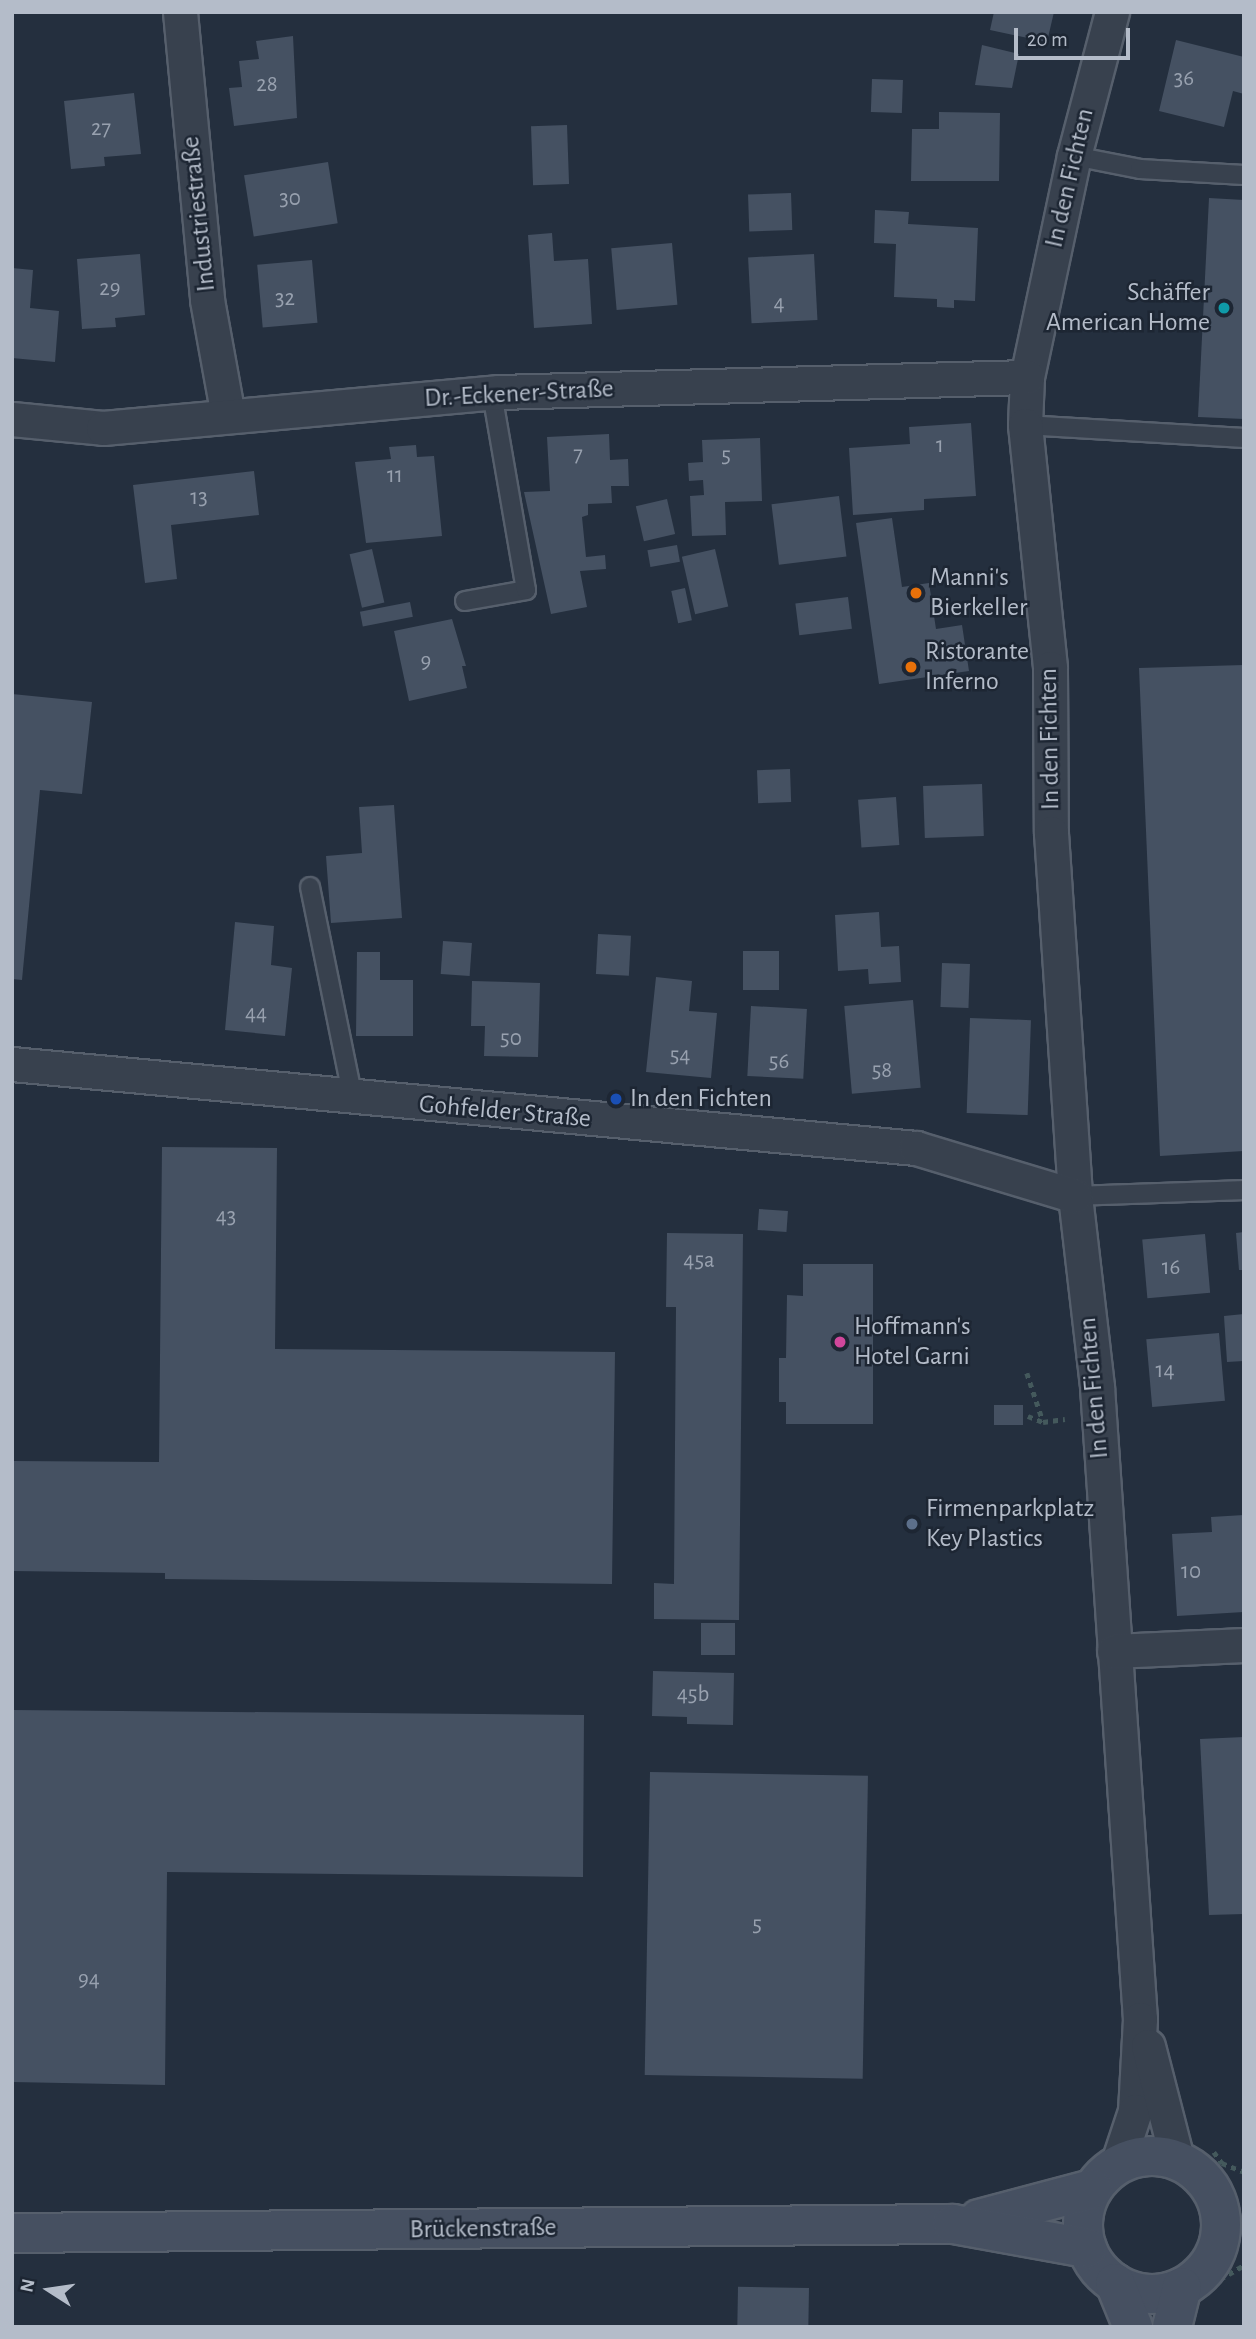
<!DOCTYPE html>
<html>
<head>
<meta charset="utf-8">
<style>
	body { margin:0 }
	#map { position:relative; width:1256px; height:2339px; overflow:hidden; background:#242f3e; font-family:"Alegreya Sans",sans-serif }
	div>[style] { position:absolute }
	.building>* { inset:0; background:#455162; transform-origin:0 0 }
	.path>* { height:4.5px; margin-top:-2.25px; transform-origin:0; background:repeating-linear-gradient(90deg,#44595c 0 5px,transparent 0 10px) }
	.roads { filter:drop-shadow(2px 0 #565f6c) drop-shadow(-2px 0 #565f6c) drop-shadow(0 2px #565f6c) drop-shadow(0 -2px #565f6c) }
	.lane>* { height:18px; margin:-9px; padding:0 9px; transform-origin:9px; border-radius:9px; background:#38414e }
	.street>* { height:33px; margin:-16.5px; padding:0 16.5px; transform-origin:16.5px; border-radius:16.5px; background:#38414e }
	.secondary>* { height:38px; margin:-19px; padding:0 19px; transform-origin:19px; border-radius:19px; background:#465061 }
	.secondary>.ring { margin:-19px; padding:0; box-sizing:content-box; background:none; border:38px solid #465061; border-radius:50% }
	.dots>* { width:19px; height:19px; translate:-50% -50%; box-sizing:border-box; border:4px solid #1d2633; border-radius:50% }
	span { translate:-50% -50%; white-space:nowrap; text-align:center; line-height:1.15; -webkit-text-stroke:5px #1d2633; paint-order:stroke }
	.number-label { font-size:23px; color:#98a1af }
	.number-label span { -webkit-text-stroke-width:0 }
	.street-label { font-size:26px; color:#b4bcc9 }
	.poi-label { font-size:26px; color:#b4bcc9 }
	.right { translate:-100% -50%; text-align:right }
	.left { translate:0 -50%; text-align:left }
	.frame { position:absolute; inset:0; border:14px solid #b4bcc9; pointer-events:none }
	.north { position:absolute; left:14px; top:2255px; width:70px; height:70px; -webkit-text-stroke:5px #1d2633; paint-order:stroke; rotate:282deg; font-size:19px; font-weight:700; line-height:28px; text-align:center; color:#b4bcc9 }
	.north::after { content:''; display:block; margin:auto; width:24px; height:32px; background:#b4bcc9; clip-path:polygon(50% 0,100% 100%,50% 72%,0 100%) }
	.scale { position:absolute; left:1014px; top:28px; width:116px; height:32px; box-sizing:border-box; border:4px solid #b4bcc9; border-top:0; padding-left:9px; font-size:21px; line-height:24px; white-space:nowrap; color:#b4bcc9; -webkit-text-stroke:5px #1d2633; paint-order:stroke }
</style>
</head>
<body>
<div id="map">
	<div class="building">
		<div style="clip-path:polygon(994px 12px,1054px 12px,1047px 42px,990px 30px)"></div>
		<div style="clip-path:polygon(293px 36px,297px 118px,234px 126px,229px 88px,242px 87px,239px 61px,259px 59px,256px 41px)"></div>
		<div style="clip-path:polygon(1176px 40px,1244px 57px,1244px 94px,1233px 91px,1224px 127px,1159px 111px)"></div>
		<div style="clip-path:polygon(982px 45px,1019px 54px,1012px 88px,975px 85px)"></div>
		<div style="left:872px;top:79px;width:31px;height:33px;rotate:2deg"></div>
		<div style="clip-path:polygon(134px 93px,141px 154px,104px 157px,105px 166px,71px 169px,64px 101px)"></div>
		<div style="clip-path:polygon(939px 112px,1000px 113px,999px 181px,911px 181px,912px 129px,939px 129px)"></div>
		<div style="left:567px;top:125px;width:59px;height:36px;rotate:88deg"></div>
		<div style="left:328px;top:162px;width:62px;height:85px;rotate:81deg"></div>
		<div style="left:791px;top:193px;width:37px;height:43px;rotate:88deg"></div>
		<div style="clip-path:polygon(1209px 198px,1244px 200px,1244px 419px,1198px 417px)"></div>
		<div style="clip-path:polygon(875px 210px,909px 212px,908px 224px,978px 228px,975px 301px,954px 300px,954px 308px,937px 307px,937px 299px,894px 297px,896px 244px,874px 243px)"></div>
		<div style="clip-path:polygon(552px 233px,554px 261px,588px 259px,592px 324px,534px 328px,528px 235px)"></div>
		<div style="left:672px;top:243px;width:62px;height:61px;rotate:85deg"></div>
		<div style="clip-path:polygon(140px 254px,145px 315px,115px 318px,116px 327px,82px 329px,77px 259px)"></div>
		<div style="left:814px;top:254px;width:66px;height:66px;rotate:87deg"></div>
		<div style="left:312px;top:260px;width:63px;height:55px;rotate:85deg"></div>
		<div style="clip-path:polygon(12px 268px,33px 270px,30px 308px,59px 311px,55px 362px,12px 358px)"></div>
		<div style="clip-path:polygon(971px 423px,976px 496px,924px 499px,924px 510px,853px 515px,849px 448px,910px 444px,909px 427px)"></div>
		<div style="clip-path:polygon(609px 434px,610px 460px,628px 459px,629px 486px,611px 486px,612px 503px,588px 504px,588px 515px,582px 517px,586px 557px,605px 555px,606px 569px,580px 571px,587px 607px,551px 614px,524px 492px,550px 491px,547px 437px)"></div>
		<div style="clip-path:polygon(760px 438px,762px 501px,725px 502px,726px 535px,692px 536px,690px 496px,704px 495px,703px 480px,689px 481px,688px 463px,703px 462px,702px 440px)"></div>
		<div style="clip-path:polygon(416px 445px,417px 457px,434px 456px,442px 536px,366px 543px,355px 462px,391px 459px,389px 447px)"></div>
		<div style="clip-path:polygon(254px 471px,259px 515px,171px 525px,177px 579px,145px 583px,133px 485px)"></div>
		<div style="left:839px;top:496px;width:61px;height:68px;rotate:83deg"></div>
		<div style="left:667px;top:499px;width:36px;height:32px;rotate:77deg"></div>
		<div style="clip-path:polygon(892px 518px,902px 587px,929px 583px,936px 629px,962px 625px,969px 671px,879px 684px,856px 523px)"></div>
		<div style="left:677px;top:545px;width:17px;height:30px;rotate:80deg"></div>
		<div style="left:372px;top:549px;width:55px;height:23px;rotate:77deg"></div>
		<div style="left:715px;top:549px;width:59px;height:34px;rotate:77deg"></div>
		<div style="left:685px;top:588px;width:33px;height:14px;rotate:78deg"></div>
		<div style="left:848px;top:597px;width:32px;height:53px;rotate:83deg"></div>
		<div style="left:410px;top:602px;width:15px;height:51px;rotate:79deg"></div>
		<div style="clip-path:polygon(452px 619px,466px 666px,462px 666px,467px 688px,409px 701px,394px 631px)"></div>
		<div style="clip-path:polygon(1244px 665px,1244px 1151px,1160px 1156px,1139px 668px)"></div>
		<div style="clip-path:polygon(12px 694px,92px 702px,82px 794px,40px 790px,22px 980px,12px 979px)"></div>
		<div style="left:790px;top:769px;width:33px;height:33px;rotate:88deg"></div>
		<div style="left:982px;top:784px;width:52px;height:59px;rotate:88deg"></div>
		<div style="left:896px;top:797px;width:48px;height:38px;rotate:86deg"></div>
		<div style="clip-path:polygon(394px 805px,402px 918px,331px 923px,326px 856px,362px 853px,359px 807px)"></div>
		<div style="clip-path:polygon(879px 912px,881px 947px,899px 946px,901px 982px,869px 984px,868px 969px,838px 971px,835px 915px)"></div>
		<div style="clip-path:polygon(235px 922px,274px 926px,271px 965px,292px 968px,285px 1036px,225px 1030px)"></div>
		<div style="left:598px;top:934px;width:33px;height:40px;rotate:3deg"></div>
		<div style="left:443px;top:941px;width:29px;height:33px;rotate:4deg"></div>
		<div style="left:743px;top:951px;width:36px;height:39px"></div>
		<div style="clip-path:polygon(357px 952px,380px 952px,380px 980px,413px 980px,413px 1036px,356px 1036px)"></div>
		<div style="left:942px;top:963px;width:28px;height:44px;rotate:2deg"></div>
		<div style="clip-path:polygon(656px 977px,692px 981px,689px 1011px,717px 1013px,711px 1078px,646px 1072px)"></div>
		<div style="clip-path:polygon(472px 981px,540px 983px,538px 1057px,484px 1056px,485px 1026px,471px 1026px)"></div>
		<div style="left:913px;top:1000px;width:88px;height:69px;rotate:85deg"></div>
		<div style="left:751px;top:1006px;width:56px;height:70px;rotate:3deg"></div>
		<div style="left:970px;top:1018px;width:61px;height:95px;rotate:2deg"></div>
		<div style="clip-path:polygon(162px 1147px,277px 1148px,275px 1349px,615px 1352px,612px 1584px,165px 1579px,165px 1573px,12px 1571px,12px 1461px,159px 1462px)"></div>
		<div style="left:759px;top:1209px;width:29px;height:21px;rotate:4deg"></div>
		<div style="clip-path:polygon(1244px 1232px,1244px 1270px,1239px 1270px,1236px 1233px)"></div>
		<div style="clip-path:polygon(667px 1233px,743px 1234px,739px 1620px,654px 1619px,654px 1583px,674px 1584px,676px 1307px,666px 1307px)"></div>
		<div style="left:1205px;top:1234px;width:59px;height:63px;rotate:85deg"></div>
		<div style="clip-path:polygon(803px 1264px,873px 1264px,873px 1424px,786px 1424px,786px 1402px,779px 1402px,779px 1358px,786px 1358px,787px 1295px,803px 1296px)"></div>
		<div style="clip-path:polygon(1244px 1314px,1244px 1361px,1227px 1362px,1224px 1316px)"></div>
		<div style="left:1219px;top:1333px;width:68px;height:73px;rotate:85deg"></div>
		<div style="left:994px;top:1405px;width:29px;height:20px"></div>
		<div style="clip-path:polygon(1244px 1515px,1244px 1612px,1177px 1616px,1172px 1534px,1212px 1532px,1211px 1517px)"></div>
		<div style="left:701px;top:1623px;width:34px;height:32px"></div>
		<div style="clip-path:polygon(653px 1671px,734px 1673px,733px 1725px,687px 1724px,687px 1717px,652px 1716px)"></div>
		<div style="clip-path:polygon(12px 1710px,584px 1715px,583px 1877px,167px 1872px,165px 2085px,12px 2082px)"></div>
		<div style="clip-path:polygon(1244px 1737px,1244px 1914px,1209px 1915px,1200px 1739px)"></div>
		<div style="left:650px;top:1772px;width:218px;height:303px;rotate:1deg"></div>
		<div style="left:809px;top:2288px;width:39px;height:71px;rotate:91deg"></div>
	</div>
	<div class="path">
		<div style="left:1027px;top:1373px;width:51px;rotate:71.6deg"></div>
		<div style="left:1028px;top:1416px;width:16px;rotate:22deg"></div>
		<div style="left:1043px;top:1422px;width:22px;rotate:-8deg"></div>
		<div style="left:1214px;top:2152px;width:14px;rotate:54deg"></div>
		<div style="left:1222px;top:2163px;width:24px;rotate:22deg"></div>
		<div style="left:1220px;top:2279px;width:28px;rotate:-30deg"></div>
	</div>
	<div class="roads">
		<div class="lane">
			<div style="left:1074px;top:156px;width:67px;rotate:11.1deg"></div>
			<div style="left:1140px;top:169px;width:104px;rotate:3.3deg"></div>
			<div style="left:1025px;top:425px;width:219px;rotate:3.4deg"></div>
			<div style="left:465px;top:601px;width:62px;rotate:-10.2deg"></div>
			<div style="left:526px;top:590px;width:200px;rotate:-99.8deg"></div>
			<div style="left:310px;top:887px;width:216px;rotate:78.5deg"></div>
			<div style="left:1075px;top:1196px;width:169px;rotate:-2deg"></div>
		</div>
		<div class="street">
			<div style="left:180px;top:12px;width:289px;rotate:84.6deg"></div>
			<div style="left:207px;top:300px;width:117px;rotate:79.7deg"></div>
			<div style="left:1112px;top:12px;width:149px;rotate:104.8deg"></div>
			<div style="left:1074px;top:156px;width:226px;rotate:102deg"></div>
			<div style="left:1027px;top:377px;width:48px;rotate:92.4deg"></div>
			<div style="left:1025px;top:425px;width:244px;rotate:84.1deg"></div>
			<div style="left:1050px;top:668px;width:165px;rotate:89.7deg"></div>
			<div style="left:1051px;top:833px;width:364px;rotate:86.2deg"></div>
			<div style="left:1075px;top:1196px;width:192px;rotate:83.4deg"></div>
			<div style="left:1097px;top:1387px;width:633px;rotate:86.11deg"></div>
			<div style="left:1140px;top:2019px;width:92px;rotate:93.1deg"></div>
			<div style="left:1135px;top:2111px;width:57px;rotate:108.4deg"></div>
			<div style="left:12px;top:419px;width:91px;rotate:5.6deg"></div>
			<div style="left:103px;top:428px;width:398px;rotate:-5.2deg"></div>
			<div style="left:499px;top:392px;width:528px;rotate:-1.63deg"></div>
			<div style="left:12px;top:1064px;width:908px;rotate:5.31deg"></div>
			<div style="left:916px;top:1148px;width:166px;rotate:16.8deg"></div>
			<div style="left:1114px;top:1651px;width:130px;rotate:-2.6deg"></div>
			<div style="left:1148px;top:2046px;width:117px;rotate:75.6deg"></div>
		</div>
		<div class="secondary">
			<div class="ring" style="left:1083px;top:2156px;width:100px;height:100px"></div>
			<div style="left:979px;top:2219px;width:117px;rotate:-14.9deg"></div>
			<div style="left:12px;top:2233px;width:941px;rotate:-0.55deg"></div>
			<div style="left:953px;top:2224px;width:136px;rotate:10.2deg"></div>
			<div style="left:1115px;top:2283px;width:48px;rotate:67.8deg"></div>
			<div style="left:1172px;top:2327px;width:41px;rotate:-76deg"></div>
		</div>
	</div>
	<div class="dots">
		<div style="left:1224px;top:308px;background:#0f9aa8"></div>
		<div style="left:916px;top:593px;background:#e8710a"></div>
		<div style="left:911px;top:667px;background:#e8710a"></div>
		<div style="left:616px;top:1099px;background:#1a4fb4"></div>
		<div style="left:840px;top:1342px;background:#d1479c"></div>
		<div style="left:912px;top:1524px;background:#5c6f8a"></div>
	</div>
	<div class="number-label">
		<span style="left:1184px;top:79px">36</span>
		<span style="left:267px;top:85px">28</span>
		<span style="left:101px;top:129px">27</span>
		<span style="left:290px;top:199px">30</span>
		<span style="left:110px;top:289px">29</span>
		<span style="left:285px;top:299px">32</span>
		<span style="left:779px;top:304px">4</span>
		<span style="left:940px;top:446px">1</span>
		<span style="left:578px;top:455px">7</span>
		<span style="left:726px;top:456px">5</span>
		<span style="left:395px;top:476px">11</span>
		<span style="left:199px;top:498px">13</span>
		<span style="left:426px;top:662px">9</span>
		<span style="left:256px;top:1014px">44</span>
		<span style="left:511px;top:1039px">50</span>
		<span style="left:680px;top:1056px">54</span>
		<span style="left:779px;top:1062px">56</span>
		<span style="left:882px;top:1071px">58</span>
		<span style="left:226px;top:1217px">43</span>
		<span style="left:699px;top:1261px">45a</span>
		<span style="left:1171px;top:1268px">16</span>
		<span style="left:1165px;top:1371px">14</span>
		<span style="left:1191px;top:1572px">10</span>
		<span style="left:693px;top:1695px">45b</span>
		<span style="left:757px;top:1925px">5</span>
		<span style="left:89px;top:1980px">94</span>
	</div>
	<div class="street-label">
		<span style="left:1070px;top:178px;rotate:-77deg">In den Fichten</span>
		<span style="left:199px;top:214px;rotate:-96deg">Industriestraße</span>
		<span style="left:519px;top:394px;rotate:-3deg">Dr.-Eckener-Straße</span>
		<span style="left:1050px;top:739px;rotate:-91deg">In den Fichten</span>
		<span style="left:505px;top:1112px;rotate:5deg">Gohfelder Straße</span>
		<span style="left:1094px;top:1388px;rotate:-95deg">In den Fichten</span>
		<span style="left:483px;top:2229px;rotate:-1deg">Brückenstraße</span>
	</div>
	<div class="poi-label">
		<span class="right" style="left:1210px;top:308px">Schäffer<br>American Home</span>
		<span class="left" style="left:930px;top:593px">Manni's<br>Bierkeller</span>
		<span class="left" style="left:925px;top:667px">Ristorante<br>Inferno</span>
		<span class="left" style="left:630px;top:1099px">In den Fichten</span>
		<span class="left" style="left:854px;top:1342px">Hoffmann's<br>Hotel Garni</span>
		<span class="left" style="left:926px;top:1524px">Firmenparkplatz<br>Key Plastics</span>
	</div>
	<div class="frame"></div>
	<div class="north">N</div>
	<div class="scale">20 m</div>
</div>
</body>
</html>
